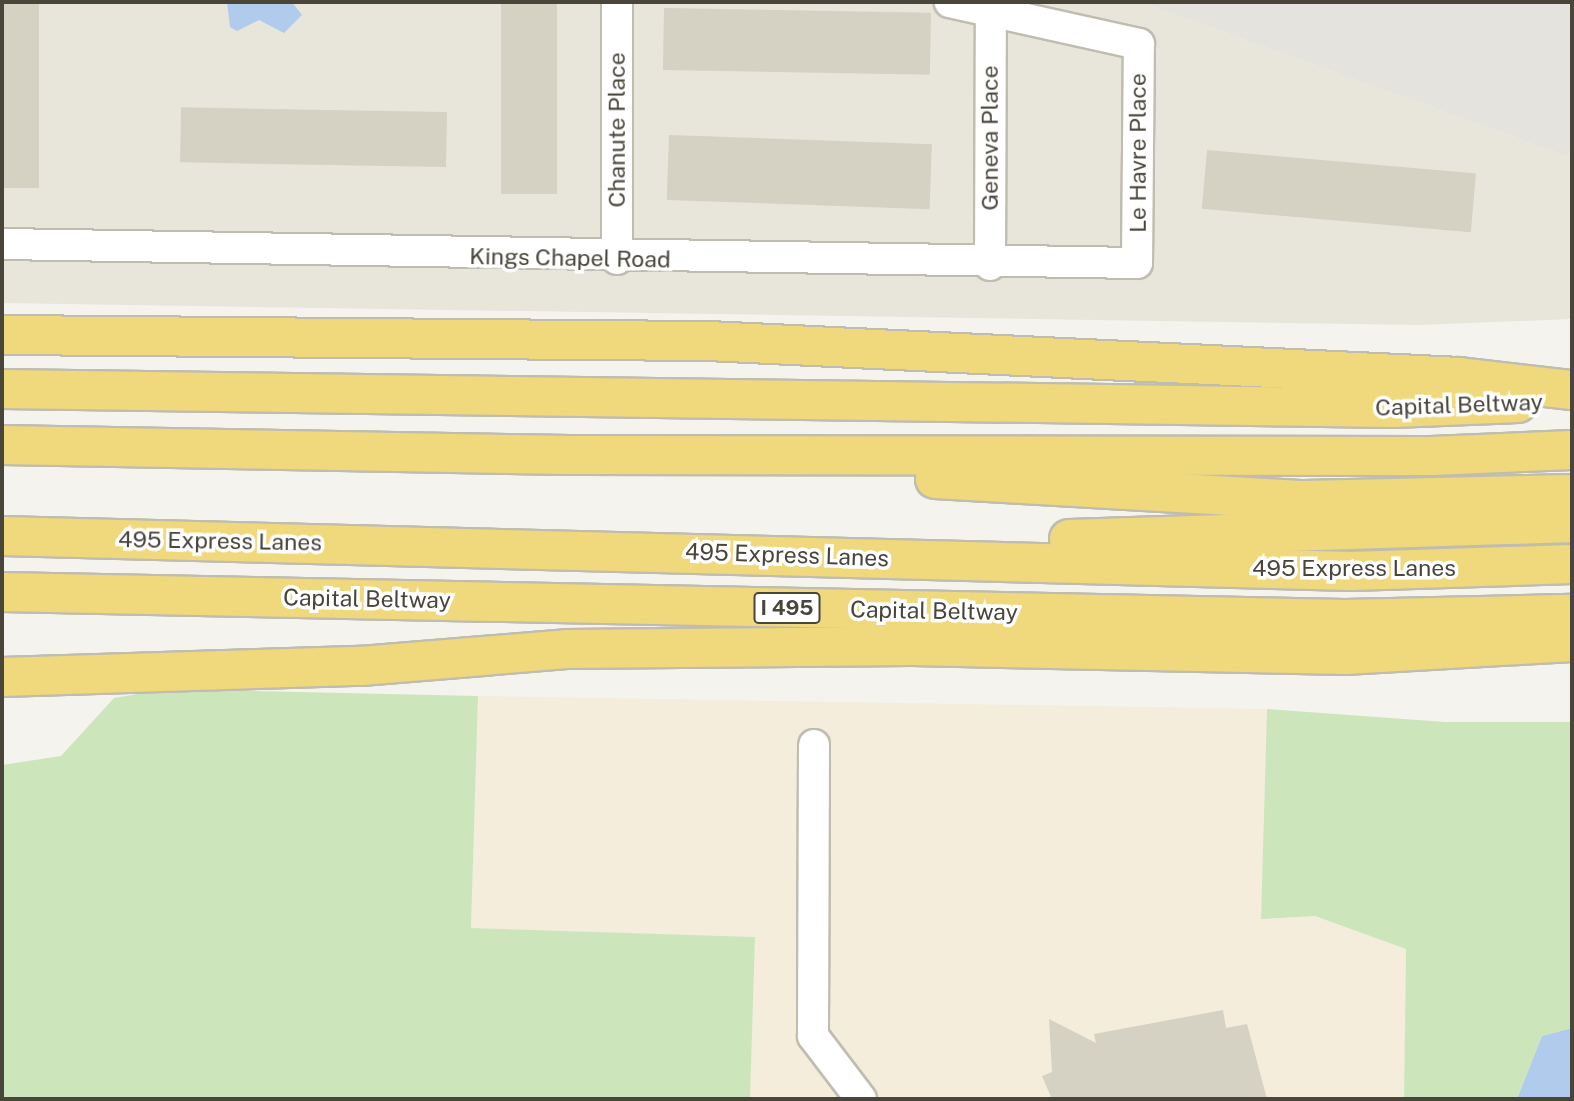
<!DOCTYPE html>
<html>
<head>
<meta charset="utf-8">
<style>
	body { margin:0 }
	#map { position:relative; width:1574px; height:1101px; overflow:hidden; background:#f5f3ed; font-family:"Public Sans",sans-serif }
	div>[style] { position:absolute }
	.residential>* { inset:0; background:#e8e6db }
	.commercial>* { inset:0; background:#f4eddb }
	.industrial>* { inset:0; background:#e5e3de }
	.green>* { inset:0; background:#cce5ba }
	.water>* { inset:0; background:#b0cbeb }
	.building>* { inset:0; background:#d5d1c3; transform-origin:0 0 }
	.roads { filter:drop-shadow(2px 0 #c0bcb0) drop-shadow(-2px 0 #c0bcb0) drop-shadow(0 2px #c0bcb0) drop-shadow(0 -2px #c0bcb0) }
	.minor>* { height:30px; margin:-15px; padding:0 15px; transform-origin:15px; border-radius:15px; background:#fff }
	.highway>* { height:38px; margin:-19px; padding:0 19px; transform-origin:19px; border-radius:19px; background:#f0d97c }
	span { translate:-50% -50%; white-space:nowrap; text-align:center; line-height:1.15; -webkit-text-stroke:7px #fff; paint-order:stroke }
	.shield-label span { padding:2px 5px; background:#fff; border:2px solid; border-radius:5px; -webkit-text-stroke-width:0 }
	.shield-label { font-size:21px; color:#49453b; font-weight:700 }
	.street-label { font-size:23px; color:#49453b }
	.frame { position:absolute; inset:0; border:4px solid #49453b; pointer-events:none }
</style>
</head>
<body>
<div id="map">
	<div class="residential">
		<div style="clip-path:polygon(2px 2px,1141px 2px,1572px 158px,1572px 319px,1419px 325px,2px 303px)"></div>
	</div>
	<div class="commercial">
		<div style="clip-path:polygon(478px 696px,1267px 709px,1261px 919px,1315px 916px,1406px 949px,1404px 1099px,750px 1099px,755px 937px,471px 928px)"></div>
	</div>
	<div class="industrial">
		<div style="clip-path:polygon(1141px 2px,1572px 2px,1572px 158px)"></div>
	</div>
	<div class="green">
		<div style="clip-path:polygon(166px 689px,478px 696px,471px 928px,755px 937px,750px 1099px,2px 1099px,2px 765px,61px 756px,114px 698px)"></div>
		<div style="clip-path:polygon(1267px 709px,1445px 722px,1572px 722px,1572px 1028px,1542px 1036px,1517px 1099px,1404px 1099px,1406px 949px,1315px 916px,1261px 919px)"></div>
	</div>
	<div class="water">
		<div style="clip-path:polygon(227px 2px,292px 2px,302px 15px,284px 33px,259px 20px,237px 31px,230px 27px)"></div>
		<div style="clip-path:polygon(1572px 1028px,1572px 1099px,1517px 1099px,1542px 1036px)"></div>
	</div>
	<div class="building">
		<div style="left:2px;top:2px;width:37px;height:186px"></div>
		<div style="left:501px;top:2px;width:56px;height:192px"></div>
		<div style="left:664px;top:8px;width:267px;height:62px;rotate:1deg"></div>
		<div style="left:447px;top:112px;width:55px;height:266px;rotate:91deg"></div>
		<div style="left:669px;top:135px;width:263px;height:65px;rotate:2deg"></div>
		<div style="left:1207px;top:150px;width:270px;height:59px;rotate:5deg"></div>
		<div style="clip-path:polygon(1223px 1010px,1226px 1028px,1247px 1024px,1267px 1099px,1046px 1099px,1051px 1097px,1042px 1076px,1052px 1072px,1049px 1019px,1096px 1043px,1094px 1034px)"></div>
	</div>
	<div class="roads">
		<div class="minor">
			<div style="left:2px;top:244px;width:1135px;rotate:0.96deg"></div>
			<div style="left:1137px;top:263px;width:219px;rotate:-89.5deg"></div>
			<div style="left:1139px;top:44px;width:194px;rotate:-167.5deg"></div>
			<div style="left:617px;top:259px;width:257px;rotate:-90deg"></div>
			<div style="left:990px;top:265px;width:254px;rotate:-89.8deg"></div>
			<div style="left:814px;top:745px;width:291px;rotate:90.2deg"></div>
			<div style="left:813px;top:1036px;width:79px;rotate:52.7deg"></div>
		</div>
		<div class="highway">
			<div style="left:2px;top:335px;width:706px;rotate:0.49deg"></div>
			<div style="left:708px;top:341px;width:752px;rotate:2.74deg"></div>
			<div style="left:1459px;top:377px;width:114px;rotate:6.6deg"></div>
			<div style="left:2px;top:389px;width:1391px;rotate:0.78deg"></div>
			<div style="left:1393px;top:408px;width:125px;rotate:-2.3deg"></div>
			<div style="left:2px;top:445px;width:568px;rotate:1.01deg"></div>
			<div style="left:570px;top:455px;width:861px;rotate:0.07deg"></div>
			<div style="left:1431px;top:456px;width:141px;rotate:-2.4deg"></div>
			<div style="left:935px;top:479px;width:370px;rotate:3.3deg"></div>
			<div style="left:1304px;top:500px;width:268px;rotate:-1.3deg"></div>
			<div style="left:2px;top:536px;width:1349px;rotate:1.49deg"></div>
			<div style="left:1351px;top:571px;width:221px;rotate:-1.8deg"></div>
			<div style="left:1069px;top:539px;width:503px;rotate:-1.82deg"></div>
			<div style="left:2px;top:592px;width:1343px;rotate:1.15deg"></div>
			<div style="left:1345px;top:619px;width:227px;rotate:-1.3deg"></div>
			<div style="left:2px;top:677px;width:359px;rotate:-1.8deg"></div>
			<div style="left:361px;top:666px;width:206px;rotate:-4.7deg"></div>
			<div style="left:566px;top:649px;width:346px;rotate:-0.5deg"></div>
			<div style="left:912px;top:646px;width:433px;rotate:1.2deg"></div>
			<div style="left:1345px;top:655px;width:227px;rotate:-3.3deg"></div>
		</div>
	</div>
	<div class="shield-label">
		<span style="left:787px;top:608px">I 495</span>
	</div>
	<div class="street-label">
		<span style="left:617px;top:130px;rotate:-90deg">Chanute Place</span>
		<span style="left:990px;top:138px;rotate:-90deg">Geneva Place</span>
		<span style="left:1138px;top:153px;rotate:-90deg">Le Havre Place</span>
		<span style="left:570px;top:258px;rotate:1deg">Kings Chapel Road</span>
		<span style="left:1459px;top:405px;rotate:-2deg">Capital Beltway</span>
		<span style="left:220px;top:541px;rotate:1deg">495 Express Lanes</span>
		<span style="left:787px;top:555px;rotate:2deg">495 Express Lanes</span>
		<span style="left:1354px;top:568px">495 Express Lanes</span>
		<span style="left:367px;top:599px;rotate:1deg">Capital Beltway</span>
		<span style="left:934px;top:611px;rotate:1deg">Capital Beltway</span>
	</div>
	<div class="frame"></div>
</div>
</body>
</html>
